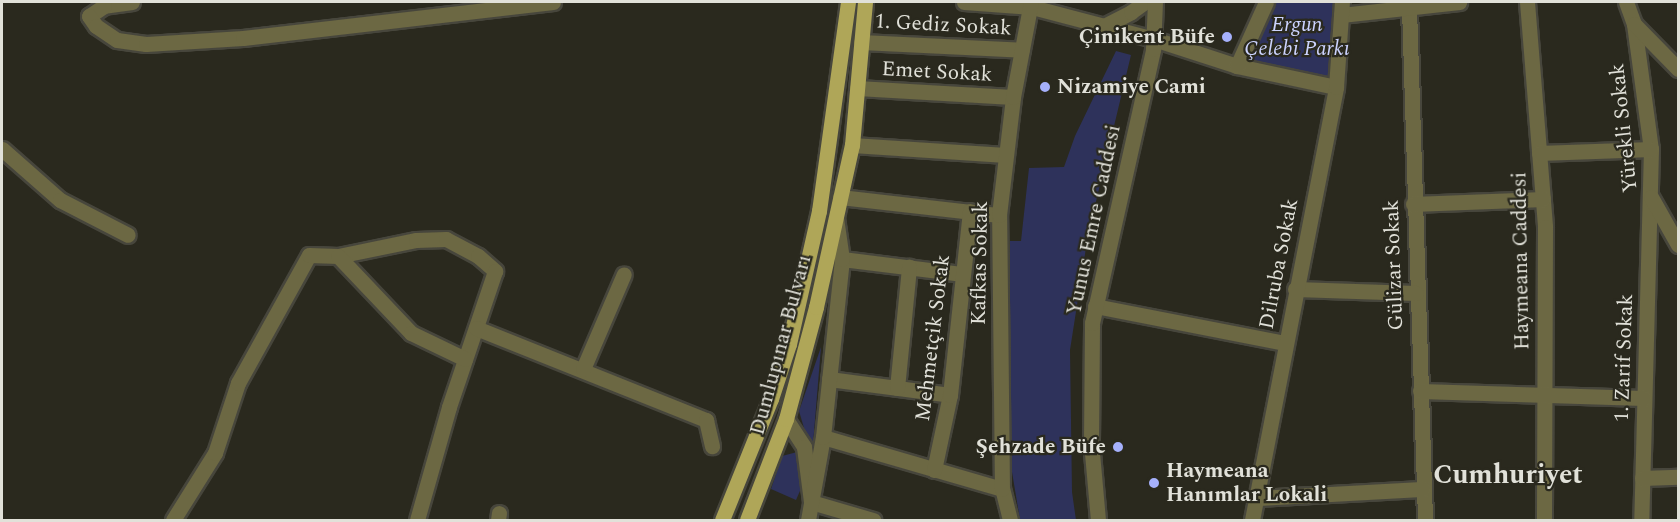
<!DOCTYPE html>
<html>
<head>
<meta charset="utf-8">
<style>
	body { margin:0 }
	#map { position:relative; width:1680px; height:522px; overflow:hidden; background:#2a291e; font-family:Spectral,serif }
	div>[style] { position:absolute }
	.green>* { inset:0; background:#2e325b }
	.roads { filter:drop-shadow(2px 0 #47463c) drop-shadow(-2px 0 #47463c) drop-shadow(0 2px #47463c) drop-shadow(0 -2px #47463c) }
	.minor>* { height:15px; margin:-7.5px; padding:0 7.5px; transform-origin:7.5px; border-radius:7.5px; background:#6c6843 }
	.major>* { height:15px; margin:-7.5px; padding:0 7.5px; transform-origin:7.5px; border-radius:7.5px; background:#afa658 }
	.dots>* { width:16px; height:16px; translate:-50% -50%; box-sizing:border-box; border:3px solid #2a291e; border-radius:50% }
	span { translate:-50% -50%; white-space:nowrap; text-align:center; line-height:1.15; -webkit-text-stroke:4.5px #2a291e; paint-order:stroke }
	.street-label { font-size:21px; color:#e1e1d9 }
	.park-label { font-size:21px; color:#ccd3fe; font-style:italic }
	.poi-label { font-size:21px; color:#e1e1d9; font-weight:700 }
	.right { translate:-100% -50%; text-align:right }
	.left { translate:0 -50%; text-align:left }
	.district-label { font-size:27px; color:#e1e1d9; font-weight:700 }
	.frame { position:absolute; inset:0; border:3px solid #e1e1d9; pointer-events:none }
</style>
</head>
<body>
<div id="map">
	<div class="green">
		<div style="clip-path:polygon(1275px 2px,1334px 2px,1328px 79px,1248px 61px)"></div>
		<div style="clip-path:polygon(1116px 51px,1131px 55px,1088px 235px,1070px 350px,1072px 492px,1076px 520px,1020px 520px,1006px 436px,1010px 241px,1021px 241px,1029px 168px,1064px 167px,1075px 136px)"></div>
		<div style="clip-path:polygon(821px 347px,813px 444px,809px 445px,799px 411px)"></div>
		<div style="clip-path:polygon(801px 451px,803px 484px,796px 500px,771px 489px,782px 456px)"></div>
	</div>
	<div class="roads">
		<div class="minor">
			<div style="left:132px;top:2px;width:28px;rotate:172deg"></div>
			<div style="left:104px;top:6px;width:18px;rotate:146deg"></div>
			<div style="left:89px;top:16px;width:12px;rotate:55deg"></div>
			<div style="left:96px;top:26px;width:25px;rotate:34deg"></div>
			<div style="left:117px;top:40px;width:29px;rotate:8deg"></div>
			<div style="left:146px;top:44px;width:97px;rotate:-3.5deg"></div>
			<div style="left:243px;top:38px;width:312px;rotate:-6.6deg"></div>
			<div style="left:964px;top:2px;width:68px;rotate:4.2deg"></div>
			<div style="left:1032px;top:7px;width:126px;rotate:14.7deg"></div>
			<div style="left:1154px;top:39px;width:87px;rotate:18deg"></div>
			<div style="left:1237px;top:66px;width:101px;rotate:12deg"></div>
			<div style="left:1527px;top:2px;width:226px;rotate:85.4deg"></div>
			<div style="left:1545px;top:227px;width:293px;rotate:90.2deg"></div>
			<div style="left:1626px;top:2px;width:23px;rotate:70deg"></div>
			<div style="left:1634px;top:24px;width:126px;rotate:82.3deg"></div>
			<div style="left:1651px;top:149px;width:371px;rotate:91.5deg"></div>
			<div style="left:1409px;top:7px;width:513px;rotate:88.21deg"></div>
			<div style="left:1341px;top:15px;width:119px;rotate:-6.3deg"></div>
			<div style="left:1634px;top:24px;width:63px;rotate:45.6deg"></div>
			<div style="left:1106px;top:25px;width:28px;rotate:-27deg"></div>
			<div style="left:1131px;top:12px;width:17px;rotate:-36deg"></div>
			<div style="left:861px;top:42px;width:161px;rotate:2.8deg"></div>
			<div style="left:1237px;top:66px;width:70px;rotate:-65.6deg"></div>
			<div style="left:857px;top:88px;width:156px;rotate:3.3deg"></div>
			<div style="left:852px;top:145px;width:154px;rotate:3.7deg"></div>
			<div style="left:2px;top:149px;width:77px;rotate:41.3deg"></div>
			<div style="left:60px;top:200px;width:76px;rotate:27.2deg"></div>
			<div style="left:1539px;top:153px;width:112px;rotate:-2deg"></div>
			<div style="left:840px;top:197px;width:160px;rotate:6.5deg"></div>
			<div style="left:1651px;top:197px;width:55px;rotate:60.6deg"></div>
			<div style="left:1413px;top:204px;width:130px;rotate:-2.2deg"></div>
			<div style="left:338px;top:256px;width:80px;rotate:-11.6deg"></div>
			<div style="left:416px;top:240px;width:30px;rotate:-2deg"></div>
			<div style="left:446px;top:239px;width:36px;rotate:28deg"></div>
			<div style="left:478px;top:256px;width:23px;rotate:41deg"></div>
			<div style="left:495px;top:271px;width:144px;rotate:108.7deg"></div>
			<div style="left:449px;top:407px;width:117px;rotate:105.8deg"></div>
			<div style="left:842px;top:259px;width:122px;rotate:7.1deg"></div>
			<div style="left:1295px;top:289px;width:121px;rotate:1.9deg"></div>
			<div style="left:1095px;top:306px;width:194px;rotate:11deg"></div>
			<div style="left:476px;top:328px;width:248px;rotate:21.8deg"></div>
			<div style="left:706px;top:420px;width:27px;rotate:77deg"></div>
			<div style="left:583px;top:369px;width:103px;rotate:-66.7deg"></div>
			<div style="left:829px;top:379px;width:122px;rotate:7.5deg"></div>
			<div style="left:897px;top:388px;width:122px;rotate:-84.3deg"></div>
			<div style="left:1420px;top:391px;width:224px;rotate:1.8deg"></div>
			<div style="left:786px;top:419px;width:33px;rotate:57deg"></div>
			<div style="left:804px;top:447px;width:55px;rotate:82.7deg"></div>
			<div style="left:811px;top:502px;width:65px;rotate:16.2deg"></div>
			<div style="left:823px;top:437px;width:186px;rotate:16.2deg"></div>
			<div style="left:934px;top:470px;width:77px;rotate:-78deg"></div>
			<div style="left:950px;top:395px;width:185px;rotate:-83.8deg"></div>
			<div style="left:1642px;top:478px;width:36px;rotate:-2deg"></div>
			<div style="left:1256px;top:498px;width:167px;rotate:-3.1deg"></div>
			<div style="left:173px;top:520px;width:79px;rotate:-57.9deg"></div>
			<div style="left:215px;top:453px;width:74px;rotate:-71.8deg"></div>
			<div style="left:238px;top:383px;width:146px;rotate:-61deg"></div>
			<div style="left:309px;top:255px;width:29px;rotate:2deg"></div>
			<div style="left:338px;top:256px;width:106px;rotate:46.5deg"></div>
			<div style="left:411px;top:333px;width:60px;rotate:25.7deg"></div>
			<div style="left:498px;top:520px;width:7px;rotate:-82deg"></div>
			<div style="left:808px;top:520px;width:84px;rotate:-79.8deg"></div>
			<div style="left:823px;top:437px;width:179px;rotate:-83.9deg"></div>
			<div style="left:842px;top:259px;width:41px;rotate:-98.3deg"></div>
			<div style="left:1010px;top:520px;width:32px;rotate:-104deg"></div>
			<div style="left:1002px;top:489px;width:274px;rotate:-90.6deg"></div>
			<div style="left:999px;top:215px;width:119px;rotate:-83.2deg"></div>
			<div style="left:1013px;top:97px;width:97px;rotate:-79.3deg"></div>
			<div style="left:1098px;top:520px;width:78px;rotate:-95.1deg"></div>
			<div style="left:1091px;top:442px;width:119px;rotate:-89.5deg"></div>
			<div style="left:1092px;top:323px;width:281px;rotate:-77.4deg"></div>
			<div style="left:1153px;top:49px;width:47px;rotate:-87.6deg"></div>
			<div style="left:1252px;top:520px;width:441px;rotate:-79deg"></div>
			<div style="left:1336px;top:87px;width:85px;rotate:-86deg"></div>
		</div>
		<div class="major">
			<div style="left:722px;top:520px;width:131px;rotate:-68deg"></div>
			<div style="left:771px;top:399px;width:58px;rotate:-71.9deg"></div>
			<div style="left:789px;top:344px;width:136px;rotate:-77.3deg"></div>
			<div style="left:819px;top:211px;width:211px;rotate:-82.1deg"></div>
			<div style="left:747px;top:520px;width:108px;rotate:-68.9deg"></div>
			<div style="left:786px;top:419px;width:116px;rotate:-75deg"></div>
			<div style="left:816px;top:307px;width:166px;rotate:-77.5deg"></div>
			<div style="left:852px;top:145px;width:144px;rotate:-84.8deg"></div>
		</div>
	</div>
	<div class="dots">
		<div style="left:1227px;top:37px;background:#a6b1fc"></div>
		<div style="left:1045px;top:87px;background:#a6b1fc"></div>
		<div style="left:1118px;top:447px;background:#a6b1fc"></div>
		<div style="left:1154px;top:483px;background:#a6b1fc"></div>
	</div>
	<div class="street-label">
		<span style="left:943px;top:25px;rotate:3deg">1. Gediz Sokak</span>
		<span style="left:937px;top:72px;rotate:3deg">Emet Sokak</span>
		<span style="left:1624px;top:128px;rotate:-96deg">Yürekli Sokak</span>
		<span style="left:1094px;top:220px;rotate:-78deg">Yunus Emre Caddesi</span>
		<span style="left:1521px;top:261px;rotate:-91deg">Haymeana Caddesi</span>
		<span style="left:980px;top:263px;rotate:-89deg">Kafkas Sokak</span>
		<span style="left:1279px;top:264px;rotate:-79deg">Dilruba Sokak</span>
		<span style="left:1394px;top:265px;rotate:-92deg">Gülizar Sokak</span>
		<span style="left:933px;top:338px;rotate:-83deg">Mehmetçik Sokak</span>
		<span style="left:781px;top:345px;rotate:-75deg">Dumlupınar Bulvarı</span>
		<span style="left:1624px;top:358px;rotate:-88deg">1. Zarif Sokak</span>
	</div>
	<div class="park-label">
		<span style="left:1297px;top:37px">Ergun<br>Çelebi Parkı</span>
	</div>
	<div class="poi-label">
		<span class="right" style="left:1215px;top:37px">Çinikent Büfe</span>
		<span class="left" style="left:1057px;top:87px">Nizamiye Cami</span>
		<span class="right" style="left:1106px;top:447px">Şehzade Büfe</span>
		<span class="left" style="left:1166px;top:483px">Haymeana<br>Hanımlar Lokali</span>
	</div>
	<div class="district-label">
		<span style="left:1508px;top:476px">Cumhuriyet</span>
	</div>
	<div class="frame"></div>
</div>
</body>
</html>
